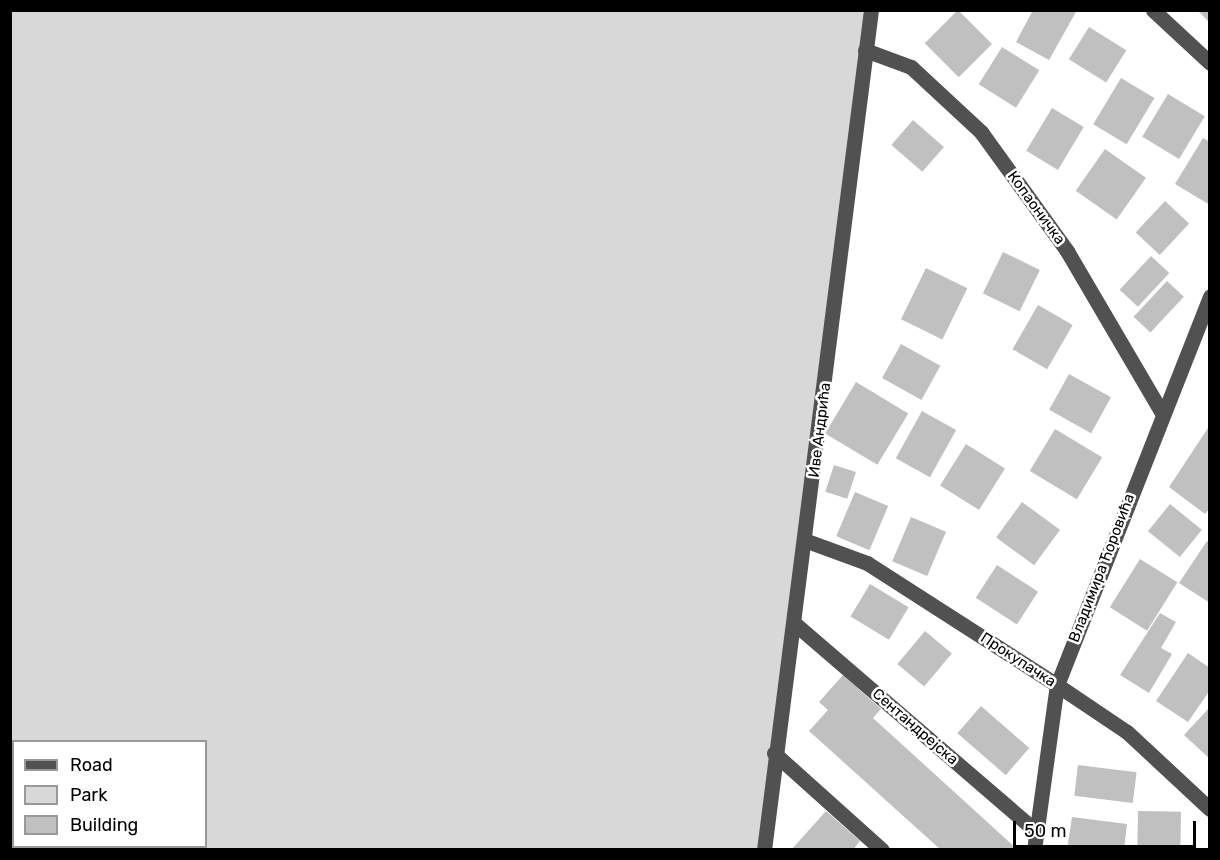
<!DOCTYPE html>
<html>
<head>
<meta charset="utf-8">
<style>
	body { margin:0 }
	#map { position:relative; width:1220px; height:860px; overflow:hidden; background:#fff; font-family:Rubik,sans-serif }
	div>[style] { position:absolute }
	.green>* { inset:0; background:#d8d8d8 }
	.building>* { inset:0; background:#c0c0c0; transform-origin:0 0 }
	.minor>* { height:15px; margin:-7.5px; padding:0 7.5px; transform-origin:7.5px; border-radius:7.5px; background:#515151 }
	span { translate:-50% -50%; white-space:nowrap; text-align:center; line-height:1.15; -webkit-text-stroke:5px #fff; paint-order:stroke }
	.street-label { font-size:15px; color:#000 }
	.frame { position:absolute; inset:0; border:12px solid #000; pointer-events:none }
	.legend { position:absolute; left:12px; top:740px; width:195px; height:108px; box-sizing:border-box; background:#fff; border:2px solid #999; margin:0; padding:8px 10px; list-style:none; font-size:18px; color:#000 }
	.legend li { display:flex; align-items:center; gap:12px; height:30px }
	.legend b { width:30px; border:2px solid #999 }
	.scale { position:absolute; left:1013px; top:821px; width:183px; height:27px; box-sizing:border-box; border:3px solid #000; border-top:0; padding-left:8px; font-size:18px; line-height:21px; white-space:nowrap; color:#000; -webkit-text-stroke:4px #fff; paint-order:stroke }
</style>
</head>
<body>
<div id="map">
	<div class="green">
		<div style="clip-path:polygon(evenodd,11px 11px,871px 11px,764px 849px,11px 849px,11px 11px,14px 742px,206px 742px,206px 846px,14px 846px,14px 742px)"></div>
	</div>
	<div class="building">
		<div style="left:958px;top:10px;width:48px;height:47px;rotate:45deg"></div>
		<div style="clip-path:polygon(1033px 10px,1077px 10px,1049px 60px,1016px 42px)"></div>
		<div style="clip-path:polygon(1197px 10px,1210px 10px,1210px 23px)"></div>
		<div style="left:1089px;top:27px;width:44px;height:38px;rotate:32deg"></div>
		<div style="left:1002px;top:47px;width:44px;height:44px;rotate:32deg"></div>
		<div style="left:1121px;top:78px;width:39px;height:54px;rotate:31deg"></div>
		<div style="left:1168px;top:94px;width:43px;height:50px;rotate:31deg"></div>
		<div style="left:1052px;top:108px;width:37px;height:50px;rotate:31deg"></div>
		<div style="left:913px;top:120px;width:41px;height:33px;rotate:41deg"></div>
		<div style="clip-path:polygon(1203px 138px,1210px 142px,1210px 205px,1175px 184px)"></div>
		<div style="left:1105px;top:149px;width:50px;height:51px;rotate:35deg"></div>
		<div style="left:1165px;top:201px;width:33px;height:43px;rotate:43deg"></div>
		<div style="left:1003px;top:252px;width:41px;height:46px;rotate:26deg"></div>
		<div style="left:1151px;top:256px;width:25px;height:46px;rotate:43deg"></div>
		<div style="left:926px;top:268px;width:46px;height:57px;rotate:26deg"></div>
		<div style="left:1167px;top:281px;width:23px;height:49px;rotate:43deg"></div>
		<div style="left:1038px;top:305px;width:40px;height:51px;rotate:30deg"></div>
		<div style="left:901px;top:344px;width:45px;height:39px;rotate:29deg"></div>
		<div style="left:1069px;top:374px;width:48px;height:41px;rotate:29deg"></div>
		<div style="left:856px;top:382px;width:61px;height:60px;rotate:31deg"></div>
		<div style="left:922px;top:411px;width:39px;height:54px;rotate:29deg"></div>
		<div style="clip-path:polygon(1210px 425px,1210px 508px,1205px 514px,1169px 487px)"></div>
		<div style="left:1055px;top:429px;width:55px;height:49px;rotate:31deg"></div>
		<div style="left:966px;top:444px;width:46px;height:49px;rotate:32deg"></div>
		<div style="left:834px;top:465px;width:23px;height:28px;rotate:18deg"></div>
		<div style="left:855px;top:492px;width:36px;height:48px;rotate:23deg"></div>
		<div style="left:1022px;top:502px;width:47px;height:44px;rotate:36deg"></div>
		<div style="left:1170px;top:504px;width:41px;height:35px;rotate:39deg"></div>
		<div style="left:911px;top:517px;width:38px;height:48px;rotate:23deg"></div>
		<div style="clip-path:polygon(1207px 541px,1210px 543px,1210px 603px,1179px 583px)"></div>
		<div style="left:1140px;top:559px;width:44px;height:57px;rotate:32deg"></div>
		<div style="left:997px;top:565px;width:49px;height:39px;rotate:33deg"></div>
		<div style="left:870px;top:584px;width:45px;height:38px;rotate:31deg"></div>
		<div style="clip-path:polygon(1160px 613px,1176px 622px,1161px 648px,1172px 654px,1149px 693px,1120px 675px)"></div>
		<div style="left:925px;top:631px;width:35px;height:43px;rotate:40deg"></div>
		<div style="clip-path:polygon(1188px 653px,1210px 668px,1210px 690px,1188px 722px,1156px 701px)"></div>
		<div style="clip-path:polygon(843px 675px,881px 709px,873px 718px,1018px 850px,941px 850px,809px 731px,828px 710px,819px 702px)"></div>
		<div style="left:981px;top:706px;width:64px;height:36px;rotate:41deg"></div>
		<div style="clip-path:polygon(1210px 707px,1210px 759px,1184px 735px)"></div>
		<div style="left:1078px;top:765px;width:59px;height:31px;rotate:7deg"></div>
		<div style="clip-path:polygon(826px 811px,860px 841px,853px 850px,791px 850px)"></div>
		<div style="left:1138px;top:811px;width:43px;height:39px;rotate:1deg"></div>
		<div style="clip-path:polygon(1072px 817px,1127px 824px,1124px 850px,1067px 850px)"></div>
	</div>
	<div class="minor">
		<div style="left:1153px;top:10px;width:78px;rotate:42.9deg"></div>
		<div style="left:865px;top:50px;width:49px;rotate:20.3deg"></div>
		<div style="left:911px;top:67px;width:96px;rotate:42.9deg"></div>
		<div style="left:981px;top:132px;width:147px;rotate:54.1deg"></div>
		<div style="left:1067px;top:251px;width:186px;rotate:59.6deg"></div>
		<div style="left:807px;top:541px;width:64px;rotate:20.1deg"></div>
		<div style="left:867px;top:563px;width:226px;rotate:32.7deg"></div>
		<div style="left:1057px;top:685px;width:84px;rotate:33.9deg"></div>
		<div style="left:1127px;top:732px;width:113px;rotate:42.9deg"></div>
		<div style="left:794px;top:623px;width:319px;rotate:40.7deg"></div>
		<div style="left:774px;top:753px;width:145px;rotate:41.9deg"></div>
		<div style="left:764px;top:850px;width:847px;rotate:-82.74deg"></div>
		<div style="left:1034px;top:850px;width:167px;rotate:-82.1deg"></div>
		<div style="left:1057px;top:685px;width:418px;rotate:-68.5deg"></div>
	</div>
	<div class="street-label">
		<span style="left:1036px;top:208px;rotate:54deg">Копаоничка</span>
		<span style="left:820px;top:430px;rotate:-83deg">Иве Андрића</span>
		<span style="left:1102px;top:568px;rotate:-69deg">Владимира Ћоровића</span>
		<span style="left:1018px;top:660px;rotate:33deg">Прокупачка</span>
		<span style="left:915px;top:727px;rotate:41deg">Сентандрејска</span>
	</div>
	<div class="frame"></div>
	<ul class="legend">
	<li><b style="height:8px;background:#515151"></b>Road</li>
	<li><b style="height:16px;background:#d8d8d8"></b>Park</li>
	<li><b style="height:16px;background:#c0c0c0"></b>Building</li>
	</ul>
	<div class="scale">50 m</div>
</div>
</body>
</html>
